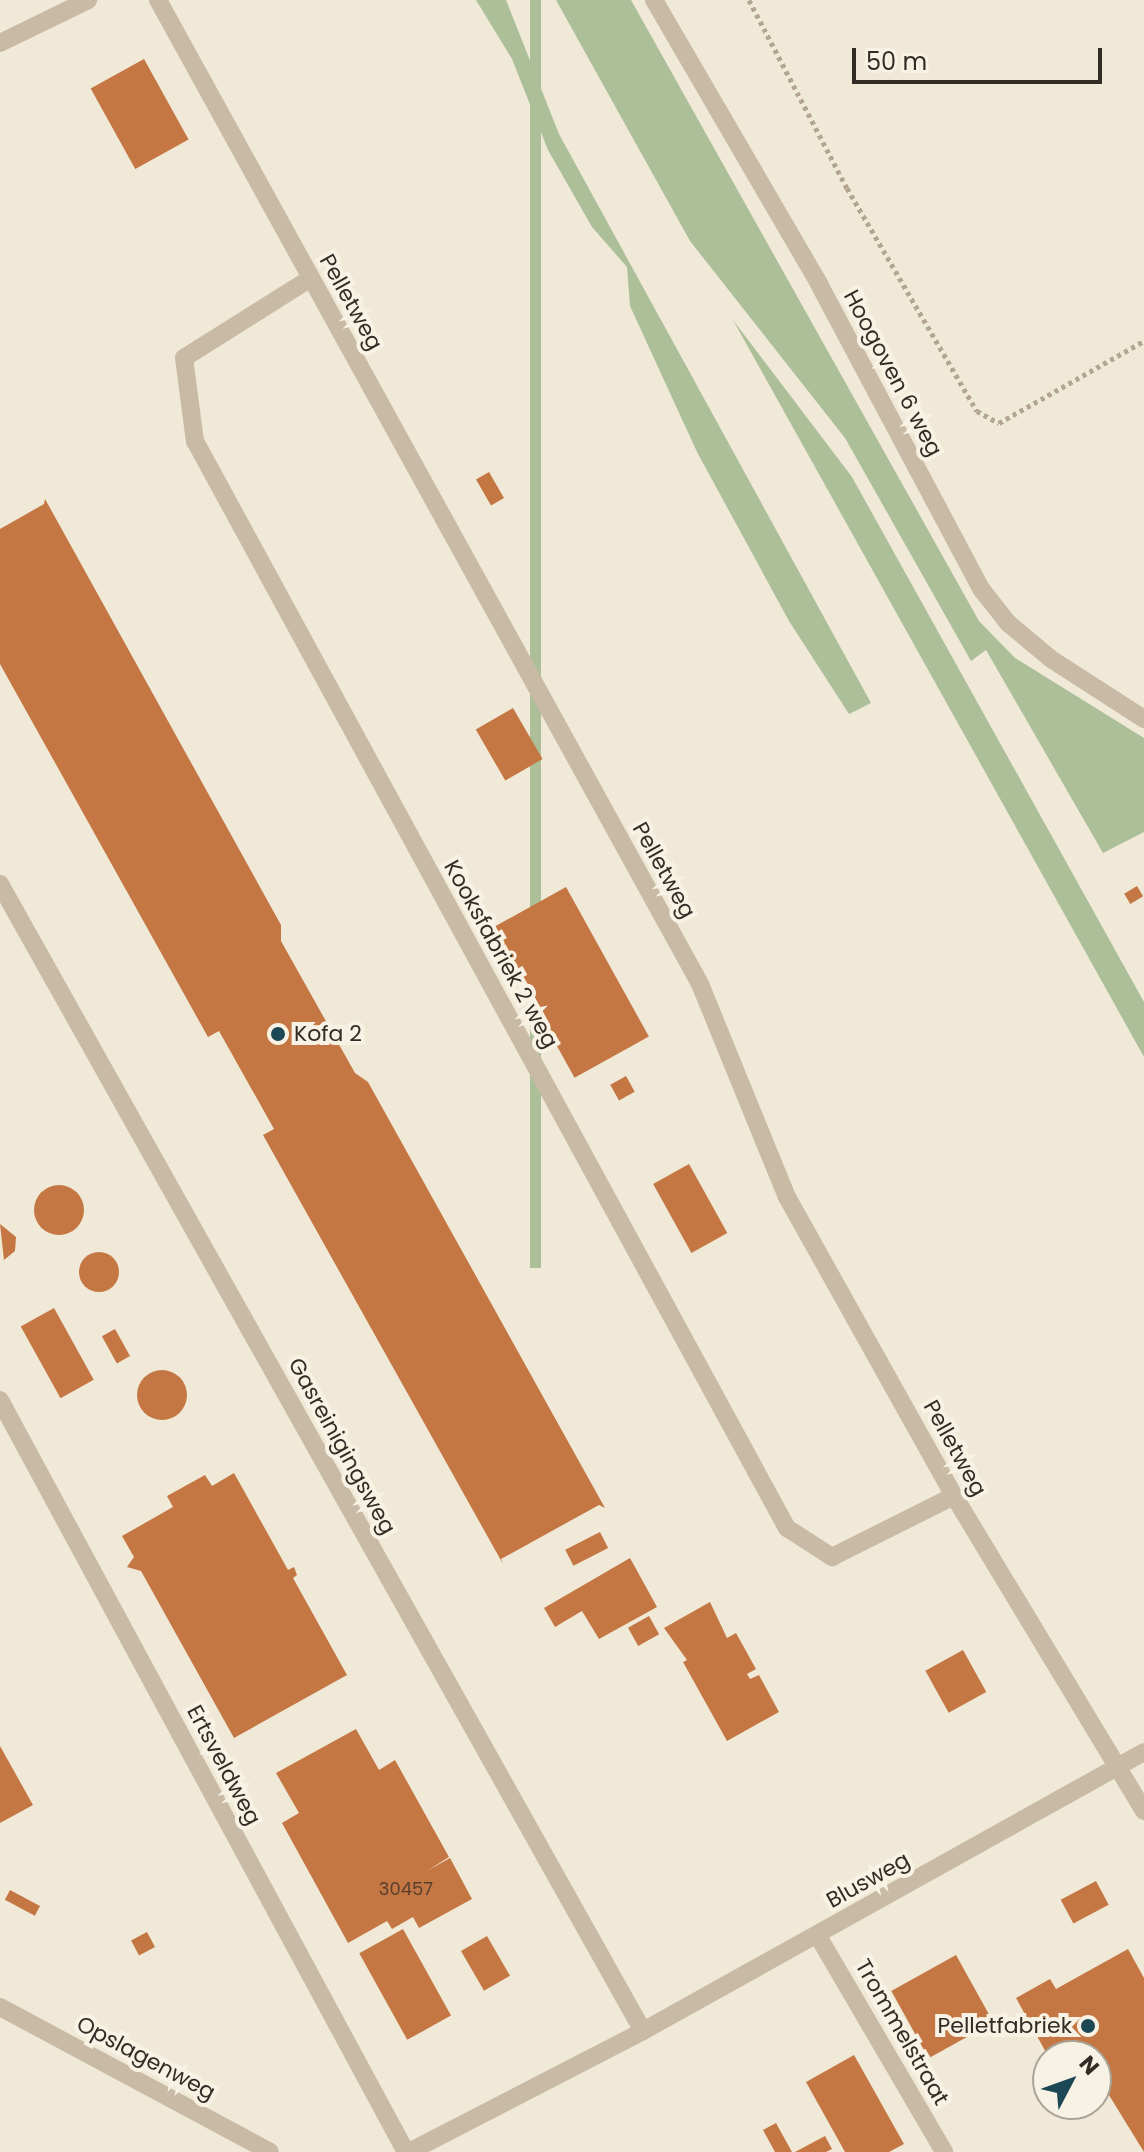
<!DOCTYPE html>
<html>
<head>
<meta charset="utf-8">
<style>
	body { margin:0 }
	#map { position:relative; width:1144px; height:2152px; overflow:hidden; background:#f0e9d8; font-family:Poppins,sans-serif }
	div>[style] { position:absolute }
	.green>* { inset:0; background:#acbf99; transform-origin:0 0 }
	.building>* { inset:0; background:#c47743; transform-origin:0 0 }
	.round { border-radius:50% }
	.path>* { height:5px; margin-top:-2.5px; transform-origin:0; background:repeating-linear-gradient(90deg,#b3a58f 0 4px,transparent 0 8px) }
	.service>* { height:18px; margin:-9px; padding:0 9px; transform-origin:9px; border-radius:9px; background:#c8baa4 }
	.dots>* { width:22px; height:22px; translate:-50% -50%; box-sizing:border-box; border:4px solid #f8f2e4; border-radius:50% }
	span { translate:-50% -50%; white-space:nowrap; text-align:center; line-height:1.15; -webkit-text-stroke:8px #f8f2e4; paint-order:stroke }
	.number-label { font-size:18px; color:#573f2d }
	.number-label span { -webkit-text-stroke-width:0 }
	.street-label { font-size:22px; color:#332c26 }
	.poi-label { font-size:22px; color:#332c26 }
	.left { translate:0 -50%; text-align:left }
	.right { translate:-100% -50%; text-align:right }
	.north { position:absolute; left:1032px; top:2040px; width:80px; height:80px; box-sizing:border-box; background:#f8f2e4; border:2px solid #a9a398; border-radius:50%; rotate:49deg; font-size:22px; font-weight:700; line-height:32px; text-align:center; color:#332c26 }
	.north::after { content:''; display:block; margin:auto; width:28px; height:36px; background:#1c4754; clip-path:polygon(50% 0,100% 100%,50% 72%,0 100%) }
	.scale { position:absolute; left:852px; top:48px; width:250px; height:36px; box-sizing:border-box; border:4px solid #332c26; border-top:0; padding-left:10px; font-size:24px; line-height:28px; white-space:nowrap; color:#332c26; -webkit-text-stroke:6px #f8f2e4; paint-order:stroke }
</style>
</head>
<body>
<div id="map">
	<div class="green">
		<div style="clip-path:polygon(476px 0,506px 0,559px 134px,871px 703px,849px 714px,789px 621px,697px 452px,630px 306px,627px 267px,592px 227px,548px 150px,512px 59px)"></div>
		<div style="left:530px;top:0;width:11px;height:1268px"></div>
		<div style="clip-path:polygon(556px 0,631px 0,979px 621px,1015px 658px,1144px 738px,1144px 832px,1103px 853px,986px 650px,971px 661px,845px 438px,690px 241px)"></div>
		<div style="clip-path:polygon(733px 320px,852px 477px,1144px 1002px,1144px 1057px)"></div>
	</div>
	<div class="building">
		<div style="left:144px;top:59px;width:92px;height:61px;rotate:61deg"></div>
		<div style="left:489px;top:472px;width:30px;height:15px;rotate:60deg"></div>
		<div style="clip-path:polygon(45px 499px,281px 925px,281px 941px,355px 1073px,368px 1082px,605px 1508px,599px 1505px,501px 1559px,503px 1564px,263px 1135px,274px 1129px,219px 1031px,208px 1037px,0 664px,0 529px,44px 504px)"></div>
		<div style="left:513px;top:708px;width:59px;height:43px;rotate:60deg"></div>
		<div style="left:1137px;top:886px;width:12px;height:15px;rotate:59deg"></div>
		<div style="left:566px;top:887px;width:171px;height:85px;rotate:61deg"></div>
		<div style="left:626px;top:1076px;width:18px;height:18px;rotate:61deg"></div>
		<div style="left:689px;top:1164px;width:79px;height:41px;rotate:61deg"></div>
		<div class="round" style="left:34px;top:1185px;width:50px;height:50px"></div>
		<div style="clip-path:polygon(0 1224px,16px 1237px,15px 1251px,4px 1260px)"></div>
		<div class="round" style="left:79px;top:1252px;width:40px;height:40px"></div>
		<div style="left:54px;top:1308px;width:82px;height:38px;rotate:61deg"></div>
		<div style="left:115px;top:1329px;width:31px;height:15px;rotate:61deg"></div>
		<div class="round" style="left:137px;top:1370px;width:50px;height:50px"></div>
		<div style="clip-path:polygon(234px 1473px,288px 1570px,294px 1567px,297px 1575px,293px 1578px,347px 1675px,234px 1738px,141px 1571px,127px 1567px,134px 1557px,122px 1536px,173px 1507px,167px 1496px,205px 1475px,212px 1486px)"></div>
		<div style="left:600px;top:1532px;width:18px;height:39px;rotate:63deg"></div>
		<div style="clip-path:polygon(630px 1558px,657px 1607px,599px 1639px,582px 1611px,555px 1627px,544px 1608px)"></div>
		<div style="clip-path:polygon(710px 1602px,727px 1638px,736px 1633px,756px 1669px,747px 1674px,750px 1679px,759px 1675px,779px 1712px,727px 1741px,683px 1662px,687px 1660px,664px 1628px)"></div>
		<div style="left:649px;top:1616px;width:21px;height:24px;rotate:61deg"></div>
		<div style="left:963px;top:1650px;width:48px;height:43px;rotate:61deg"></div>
		<div style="clip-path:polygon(356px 1729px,379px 1770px,395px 1760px,449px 1857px,427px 1871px,450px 1858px,472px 1899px,419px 1928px,413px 1917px,392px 1929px,387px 1921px,348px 1943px,282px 1823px,299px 1813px,276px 1773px)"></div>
		<div style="clip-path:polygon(0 1746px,33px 1805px,0 1823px)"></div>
		<div style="left:1096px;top:1881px;width:27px;height:40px;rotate:62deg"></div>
		<div style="left:10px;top:1890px;width:34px;height:11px;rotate:28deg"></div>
		<div style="left:403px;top:1929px;width:99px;height:50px;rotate:61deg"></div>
		<div style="left:147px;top:1932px;width:17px;height:18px;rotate:62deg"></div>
		<div style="left:487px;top:1936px;width:46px;height:30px;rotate:60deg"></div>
		<div style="clip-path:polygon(1128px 1949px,1144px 1978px,1144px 2152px,1096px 2074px,1096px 2056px,1048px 2056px,1016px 1998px,1050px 1979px,1056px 1989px)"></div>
		<div style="left:956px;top:1955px;width:77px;height:74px;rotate:61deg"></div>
		<div style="clip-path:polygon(854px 2055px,904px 2144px,889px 2152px,845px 2152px,806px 2082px)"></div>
		<div style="clip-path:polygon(776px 2123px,792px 2152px,775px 2152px,763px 2130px)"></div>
		<div style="clip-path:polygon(825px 2136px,832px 2149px,826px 2152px,795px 2152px)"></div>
	</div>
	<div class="path">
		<div style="left:749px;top:0;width:212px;rotate:62.5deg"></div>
		<div style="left:847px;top:188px;width:258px;rotate:59.8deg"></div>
		<div style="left:977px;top:411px;width:25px;rotate:29deg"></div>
		<div style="left:999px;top:423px;width:167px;rotate:-29.5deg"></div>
	</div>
	<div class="service">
		<div style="left:158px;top:0;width:1123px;rotate:61.15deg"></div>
		<div style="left:700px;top:984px;width:230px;rotate:67.8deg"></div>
		<div style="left:787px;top:1197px;width:342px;rotate:60.8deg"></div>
		<div style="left:954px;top:1496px;width:368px;rotate:58.9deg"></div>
		<div style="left:654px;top:0;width:328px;rotate:59.8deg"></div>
		<div style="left:819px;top:284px;width:347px;rotate:62deg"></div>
		<div style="left:982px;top:590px;width:42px;rotate:51.8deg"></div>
		<div style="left:1008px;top:623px;width:56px;rotate:39.9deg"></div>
		<div style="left:1051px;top:659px;width:111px;rotate:32.8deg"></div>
		<div style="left:0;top:43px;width:98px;rotate:-26deg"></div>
		<div style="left:311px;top:278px;width:150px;rotate:147.8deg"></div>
		<div style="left:184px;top:358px;width:84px;rotate:82.5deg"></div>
		<div style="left:195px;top:441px;width:1238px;rotate:61.43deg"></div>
		<div style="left:787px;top:1528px;width:54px;rotate:32.8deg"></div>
		<div style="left:832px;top:1557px;width:136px;rotate:-26.6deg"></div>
		<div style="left:0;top:884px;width:1315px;rotate:60.73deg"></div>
		<div style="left:0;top:1400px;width:855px;rotate:61.64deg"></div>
		<div style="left:818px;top:1936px;width:250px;rotate:59.7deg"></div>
		<div style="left:0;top:2007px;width:306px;rotate:28.2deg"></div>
		<div style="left:409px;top:2152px;width:263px;rotate:-27.3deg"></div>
		<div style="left:643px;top:2031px;width:573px;rotate:-29.11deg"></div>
	</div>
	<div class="dots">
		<div style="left:278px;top:1034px;background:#1c4754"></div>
		<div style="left:1088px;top:2026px;background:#1c4754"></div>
	</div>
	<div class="number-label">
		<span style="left:406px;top:1889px">30457</span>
	</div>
	<div class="street-label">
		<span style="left:351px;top:302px;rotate:61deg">Pelletweg</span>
		<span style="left:893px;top:373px;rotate:62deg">Hoogoven 6 weg</span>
		<span style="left:664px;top:870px;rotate:61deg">Pelletweg</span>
		<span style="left:501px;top:954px;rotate:61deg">Kooksfabriek 2 weg</span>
		<span style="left:342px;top:1446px;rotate:61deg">Gasreinigingsweg</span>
		<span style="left:955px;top:1448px;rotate:61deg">Pelletweg</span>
		<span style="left:224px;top:1765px;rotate:62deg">Ertsveldweg</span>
		<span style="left:868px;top:1880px;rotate:-29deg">Blusweg</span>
		<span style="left:902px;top:2032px;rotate:60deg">Trommelstraat</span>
		<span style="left:146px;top:2058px;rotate:28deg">Opslagenweg</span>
	</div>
	<div class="poi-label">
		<span class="left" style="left:294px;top:1034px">Kofa 2</span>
		<span class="right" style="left:1072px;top:2026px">Pelletfabriek</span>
	</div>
	<div class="north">N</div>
	<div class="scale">50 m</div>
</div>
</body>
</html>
